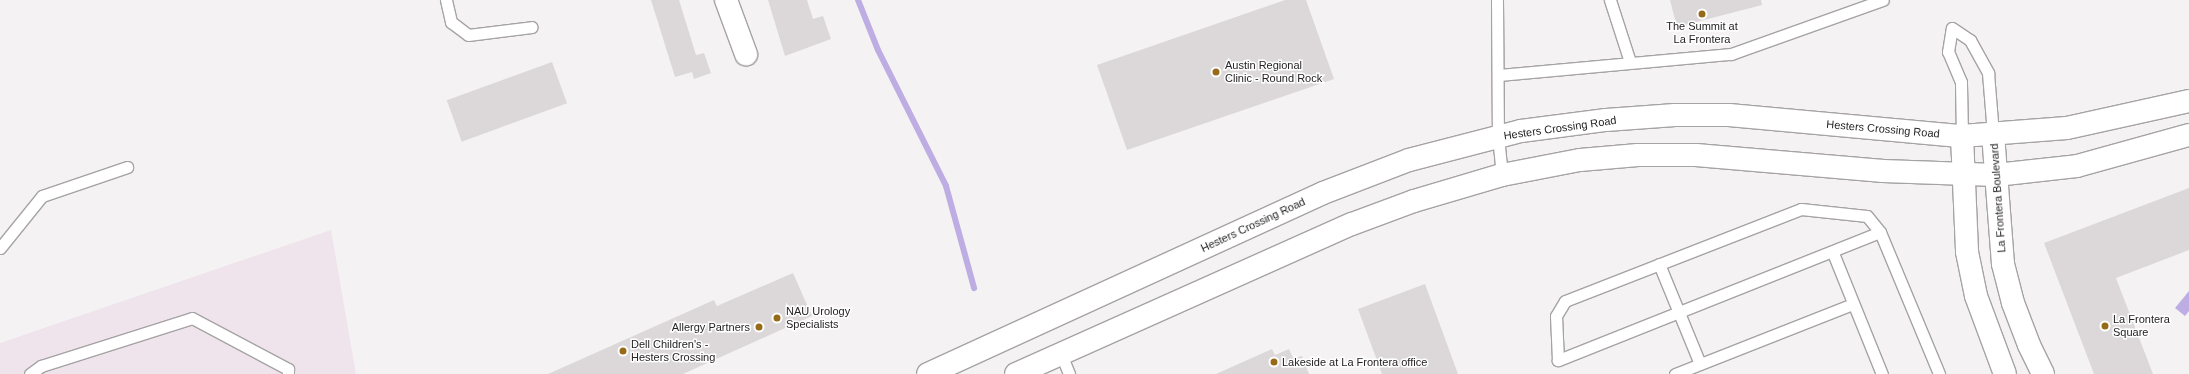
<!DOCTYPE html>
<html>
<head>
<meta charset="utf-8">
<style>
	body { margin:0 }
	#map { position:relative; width:2189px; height:374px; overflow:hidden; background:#f5f2f4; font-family:Helvetica,sans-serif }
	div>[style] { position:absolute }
	.built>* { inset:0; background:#efe4eb }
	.water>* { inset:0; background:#bdade2 }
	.stream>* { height:6px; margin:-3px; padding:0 3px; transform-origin:3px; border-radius:3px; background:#bdade2 }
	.building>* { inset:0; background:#dcd8d9; transform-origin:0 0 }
	.roads { filter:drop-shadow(1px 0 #a6a3a5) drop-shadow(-1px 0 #a6a3a5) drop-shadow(0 1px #a6a3a5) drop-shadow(0 -1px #a6a3a5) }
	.service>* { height:11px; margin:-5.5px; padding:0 5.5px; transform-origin:5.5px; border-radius:5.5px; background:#fff }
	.minor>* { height:22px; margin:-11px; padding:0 11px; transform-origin:11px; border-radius:11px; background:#fff }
	.tertiary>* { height:22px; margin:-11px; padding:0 11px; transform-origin:11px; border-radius:11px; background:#fff }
	.dots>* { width:11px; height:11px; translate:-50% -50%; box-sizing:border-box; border:2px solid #fff; border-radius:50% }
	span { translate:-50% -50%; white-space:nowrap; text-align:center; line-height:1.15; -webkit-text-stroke:3px #fff; paint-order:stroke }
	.poi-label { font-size:11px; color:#252324 }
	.left { translate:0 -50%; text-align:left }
	.right { translate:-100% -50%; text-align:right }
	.street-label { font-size:11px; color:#252324 }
</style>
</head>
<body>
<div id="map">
	<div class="built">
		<div style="clip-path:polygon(331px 230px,356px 374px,0 374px,0 343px)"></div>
	</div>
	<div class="water">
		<div style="clip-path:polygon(2189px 291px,2189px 311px,2185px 316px,2175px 308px)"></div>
	</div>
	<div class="stream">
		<div style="left:858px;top:0;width:54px;rotate:68.2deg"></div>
		<div style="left:878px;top:50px;width:152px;rotate:63.4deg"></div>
		<div style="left:946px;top:186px;width:106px;rotate:74.6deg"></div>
	</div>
	<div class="building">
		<div style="clip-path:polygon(651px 0,679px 0,696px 55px,704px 53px,711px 73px,694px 79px,692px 72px,675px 77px)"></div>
		<div style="clip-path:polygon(768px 0,807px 0,813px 19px,823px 16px,831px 39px,785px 56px)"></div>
		<div style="clip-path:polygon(1285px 0,1306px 0,1334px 79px,1127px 150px,1097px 65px)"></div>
		<div style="clip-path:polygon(1670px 0,1761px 0,1762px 5px,1677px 27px)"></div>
		<div style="left:552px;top:62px;width:44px;height:112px;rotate:70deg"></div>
		<div style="clip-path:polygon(2189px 188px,2189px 250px,2116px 278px,2153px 374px,2094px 374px,2044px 243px)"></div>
		<div style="clip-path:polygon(793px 273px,812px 316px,683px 374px,548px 374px,714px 300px,717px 306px)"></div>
		<div style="clip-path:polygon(1425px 284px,1458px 374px,1382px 374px,1358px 309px)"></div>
		<div style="clip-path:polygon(1272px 349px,1275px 355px,1289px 349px,1293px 358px,1302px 356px,1309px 374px,1216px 374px)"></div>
	</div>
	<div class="roads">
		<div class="service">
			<div style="left:446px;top:0;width:23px;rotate:77deg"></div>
			<div style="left:451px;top:22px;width:21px;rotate:37deg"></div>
			<div style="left:468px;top:35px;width:64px;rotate:-7.1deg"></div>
			<div style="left:1497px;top:0;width:137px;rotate:89.6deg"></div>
			<div style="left:1498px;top:137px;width:38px;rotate:84deg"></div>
			<div style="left:1610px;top:0;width:65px;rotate:72.1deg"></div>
			<div style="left:1499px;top:75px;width:233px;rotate:-5.2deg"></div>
			<div style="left:1731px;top:54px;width:161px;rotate:-19.6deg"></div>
			<div style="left:1962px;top:136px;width:54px;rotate:-91.1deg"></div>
			<div style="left:1961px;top:82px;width:33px;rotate:-113deg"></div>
			<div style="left:1948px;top:52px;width:24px;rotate:-81deg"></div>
			<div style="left:1952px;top:28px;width:22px;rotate:34deg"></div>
			<div style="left:1970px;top:40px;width:38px;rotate:61deg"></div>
			<div style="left:1988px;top:73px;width:61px;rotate:85.3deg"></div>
			<div style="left:1801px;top:209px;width:66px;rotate:6.1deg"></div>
			<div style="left:1867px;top:216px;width:21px;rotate:51deg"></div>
			<div style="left:1880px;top:232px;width:347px;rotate:158.3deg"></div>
			<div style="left:1558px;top:360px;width:44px;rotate:-92.6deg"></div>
			<div style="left:1556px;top:316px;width:17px;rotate:-59deg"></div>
			<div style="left:1565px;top:301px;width:253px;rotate:-21.3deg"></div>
			<div style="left:1880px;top:232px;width:154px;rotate:67.4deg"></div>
			<div style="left:0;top:248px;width:67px;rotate:-51.1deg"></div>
			<div style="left:42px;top:196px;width:90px;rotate:-18.8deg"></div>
			<div style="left:1833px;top:253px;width:131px;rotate:68deg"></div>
			<div style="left:1659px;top:264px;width:108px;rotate:67.7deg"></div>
			<div style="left:1061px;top:354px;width:22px;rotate:68deg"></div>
			<div style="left:30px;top:374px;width:14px;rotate:-36deg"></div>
			<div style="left:41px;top:366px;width:158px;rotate:-17.6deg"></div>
			<div style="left:192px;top:318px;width:109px;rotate:28deg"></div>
			<div style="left:288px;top:369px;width:5px;rotate:90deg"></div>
			<div style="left:1675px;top:374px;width:191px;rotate:-21.5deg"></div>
		</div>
		<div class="minor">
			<div style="left:726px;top:0;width:58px;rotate:69.7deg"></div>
		</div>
		<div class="tertiary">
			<div style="left:1993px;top:134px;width:130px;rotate:85.6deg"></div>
			<div style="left:2003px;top:264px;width:40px;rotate:75.6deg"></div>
			<div style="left:2013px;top:303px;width:45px;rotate:69.1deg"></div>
			<div style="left:2029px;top:345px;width:32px;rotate:64deg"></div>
			<div style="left:1962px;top:136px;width:116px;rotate:87.5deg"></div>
			<div style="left:1967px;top:252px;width:45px;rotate:78.4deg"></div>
			<div style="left:1976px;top:296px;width:83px;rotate:69.6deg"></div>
			<div style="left:928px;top:374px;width:434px;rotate:-24.6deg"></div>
			<div style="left:1323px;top:193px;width:92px;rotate:-21deg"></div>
			<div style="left:1409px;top:160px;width:116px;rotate:-14.5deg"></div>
			<div style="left:1521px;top:131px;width:86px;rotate:-7.4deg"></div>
			<div style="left:1606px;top:120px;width:69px;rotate:-4.1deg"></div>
			<div style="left:1675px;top:115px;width:54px"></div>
			<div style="left:1729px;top:115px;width:234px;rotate:5.2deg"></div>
			<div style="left:1962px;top:136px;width:105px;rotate:-4.4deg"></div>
			<div style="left:2067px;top:128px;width:125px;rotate:-12.5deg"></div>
			<div style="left:1016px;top:374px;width:368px;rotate:-24.1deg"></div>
			<div style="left:1352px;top:224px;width:66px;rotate:-20.4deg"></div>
			<div style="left:1414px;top:201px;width:92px;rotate:-16.5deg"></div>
			<div style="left:1502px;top:175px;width:79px;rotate:-10.9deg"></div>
			<div style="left:1580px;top:160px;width:58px;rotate:-4.9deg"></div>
			<div style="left:1638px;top:155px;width:58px"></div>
			<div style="left:1696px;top:155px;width:188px;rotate:4.9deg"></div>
			<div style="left:1883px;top:171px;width:113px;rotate:2deg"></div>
			<div style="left:1996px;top:175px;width:81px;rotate:-6.3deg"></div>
			<div style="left:2077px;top:166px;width:116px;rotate:-15.5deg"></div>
		</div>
	</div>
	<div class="dots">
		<div style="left:1702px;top:14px;background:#976a18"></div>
		<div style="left:1216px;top:72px;background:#976a18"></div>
		<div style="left:777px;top:318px;background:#976a18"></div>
		<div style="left:2105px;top:326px;background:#976a18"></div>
		<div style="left:759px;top:327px;background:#976a18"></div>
		<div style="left:623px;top:351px;background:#976a18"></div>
		<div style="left:1274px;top:362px;background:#976a18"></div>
	</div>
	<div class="poi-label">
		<span style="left:1702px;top:33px">The Summit at<br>La Frontera</span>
		<span class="left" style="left:1225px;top:72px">Austin Regional<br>Clinic - Round Rock</span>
		<span class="left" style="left:786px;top:318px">NAU Urology<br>Specialists</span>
		<span class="left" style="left:2113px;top:326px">La Frontera<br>Square</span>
		<span class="right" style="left:750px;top:327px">Allergy Partners</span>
		<span class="left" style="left:631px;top:351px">Dell Children's -<br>Hesters Crossing</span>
		<span class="left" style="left:1282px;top:362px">Lakeside at La Frontera office</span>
	</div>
	<div class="street-label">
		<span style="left:1560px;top:128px;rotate:-8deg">Hesters Crossing Road</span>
		<span style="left:1883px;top:129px;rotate:5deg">Hesters Crossing Road</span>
		<span style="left:1998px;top:198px;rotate:-94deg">La Frontera Boulevard</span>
		<span style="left:1253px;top:225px;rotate:-25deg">Hesters Crossing Road</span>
	</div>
</div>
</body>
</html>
